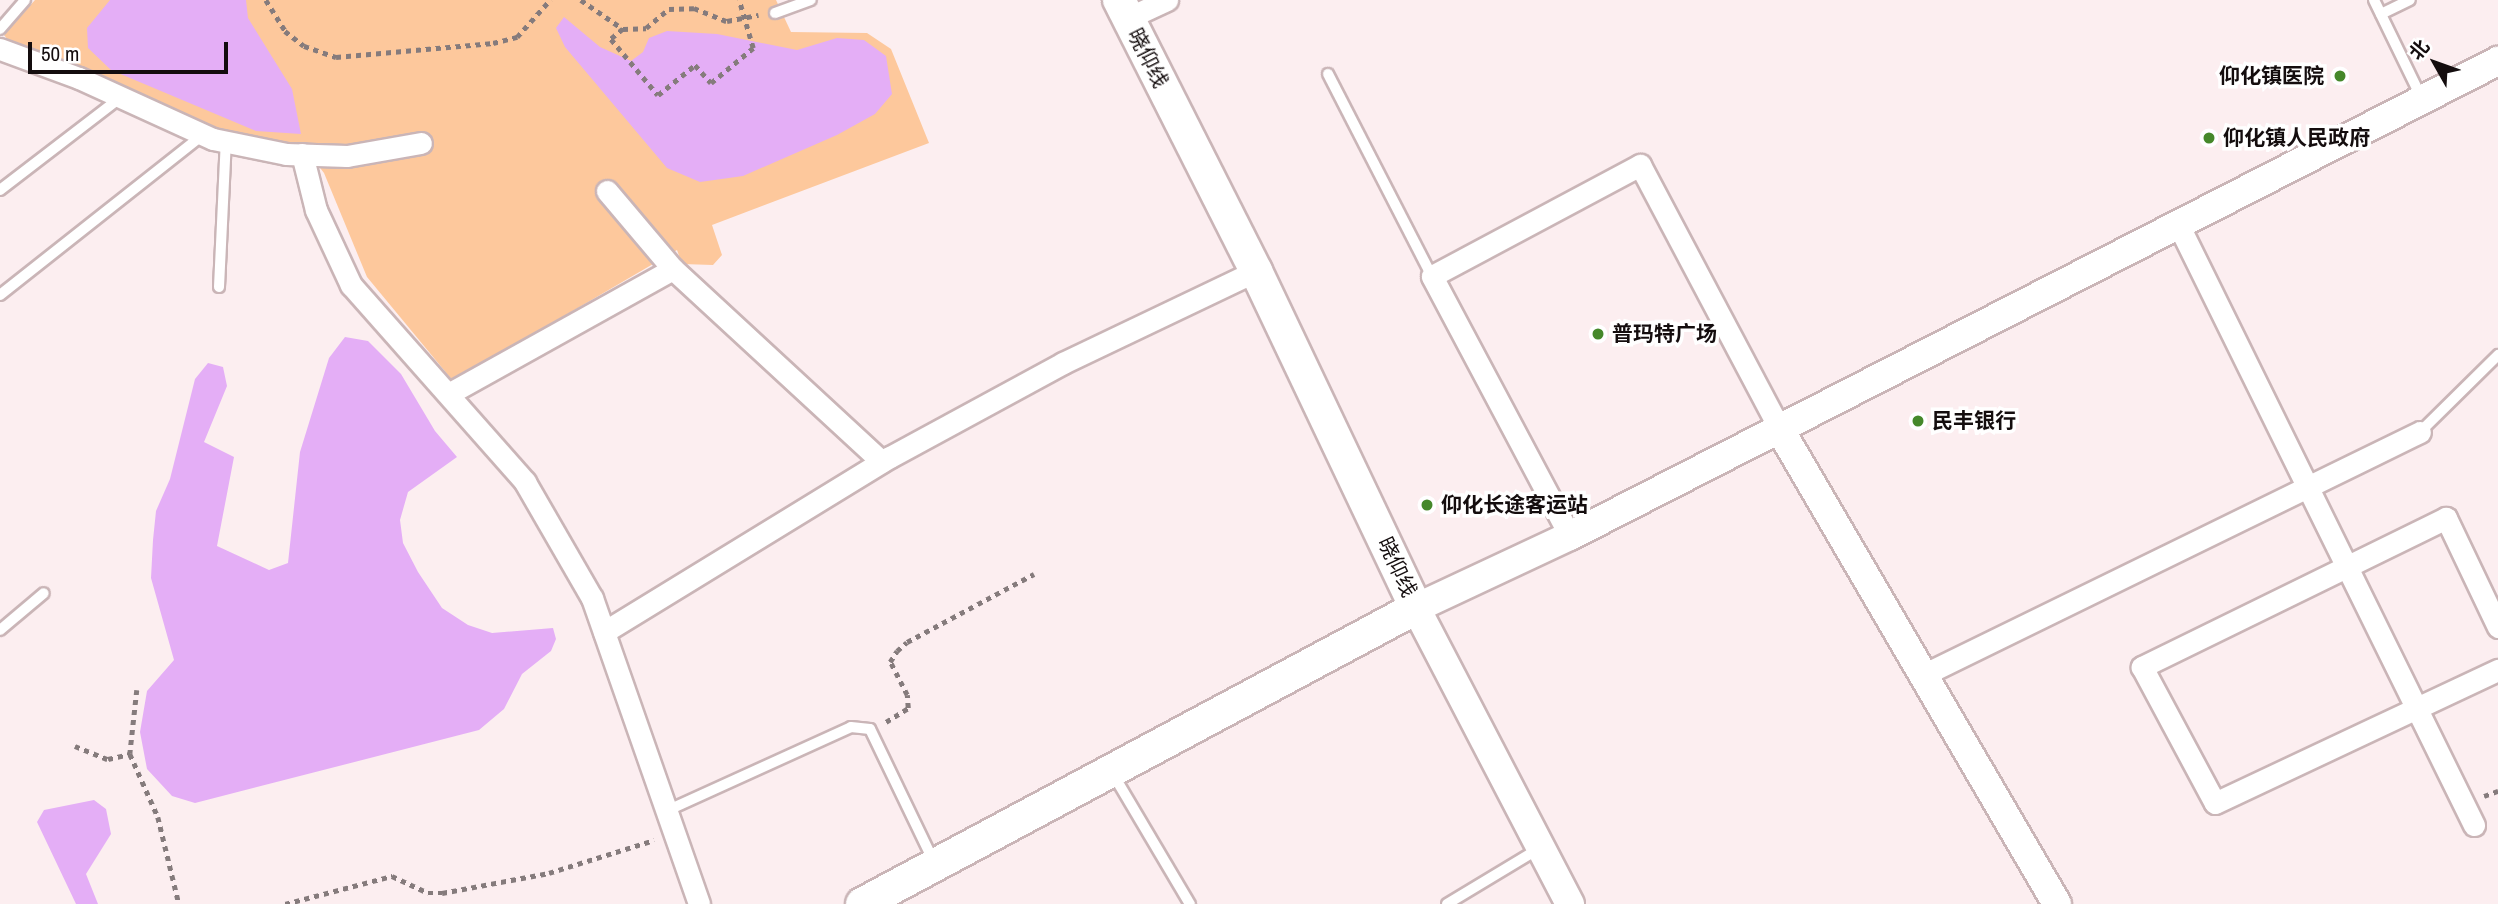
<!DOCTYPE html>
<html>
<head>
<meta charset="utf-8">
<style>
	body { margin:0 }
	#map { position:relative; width:2498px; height:904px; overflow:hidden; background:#fceef0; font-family:"Archivo Narrow","Noto Sans SC",sans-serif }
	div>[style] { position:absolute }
	.green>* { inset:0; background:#fdc89c }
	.water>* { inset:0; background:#e4aef6 }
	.path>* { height:4.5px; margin-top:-2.25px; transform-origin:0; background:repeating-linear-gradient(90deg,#857b7c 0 5px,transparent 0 10px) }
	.roads { filter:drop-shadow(2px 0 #cab5b7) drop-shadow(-2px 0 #cab5b7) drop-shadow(0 2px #cab5b7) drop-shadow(0 -2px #cab5b7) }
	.service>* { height:10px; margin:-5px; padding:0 5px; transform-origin:5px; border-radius:5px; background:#fff }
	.minor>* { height:21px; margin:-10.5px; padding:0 10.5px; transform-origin:10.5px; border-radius:10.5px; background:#fff }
	.tertiary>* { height:28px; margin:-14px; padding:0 14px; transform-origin:14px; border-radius:14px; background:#fff }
	.secondary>* { height:32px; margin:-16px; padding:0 16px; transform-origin:16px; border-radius:16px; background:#fff }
	.dots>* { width:19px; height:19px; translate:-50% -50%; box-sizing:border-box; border:4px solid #fff; border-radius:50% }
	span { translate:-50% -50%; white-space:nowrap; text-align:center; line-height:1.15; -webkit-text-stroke:7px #fff; paint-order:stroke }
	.street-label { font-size:21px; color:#140d0e }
	.poi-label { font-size:21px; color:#140d0e; font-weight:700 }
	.right { translate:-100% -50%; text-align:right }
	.left { translate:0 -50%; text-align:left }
	.north { position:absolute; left:2400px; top:28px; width:70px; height:70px; -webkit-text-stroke:5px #fff; paint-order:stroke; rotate:310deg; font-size:19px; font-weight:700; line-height:28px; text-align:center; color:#140d0e }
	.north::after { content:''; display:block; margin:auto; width:24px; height:32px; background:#140d0e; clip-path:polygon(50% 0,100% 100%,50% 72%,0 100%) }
	.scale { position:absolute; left:28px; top:42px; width:200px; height:32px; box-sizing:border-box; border:4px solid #140d0e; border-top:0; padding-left:9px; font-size:21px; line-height:24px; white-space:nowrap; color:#140d0e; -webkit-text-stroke:5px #fff; paint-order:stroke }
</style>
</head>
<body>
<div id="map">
	<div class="green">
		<div style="clip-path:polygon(35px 0,776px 0,791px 32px,867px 33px,891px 49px,929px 143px,712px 225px,722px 255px,713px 265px,682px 264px,677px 250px,453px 381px,367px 277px,324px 173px,304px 147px,213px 132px,12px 45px,4px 35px)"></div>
	</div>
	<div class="water">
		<div style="clip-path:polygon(110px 0,246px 0,248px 18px,292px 89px,301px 134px,256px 131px,111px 70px,88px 48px,87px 28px)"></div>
		<div style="clip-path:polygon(564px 17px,600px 47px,631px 61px,643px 52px,649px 38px,667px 31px,717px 34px,797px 50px,837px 38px,864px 40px,886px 56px,892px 94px,875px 114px,837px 135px,743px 176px,700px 182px,667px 168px,565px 47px,556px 28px)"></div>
		<div style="clip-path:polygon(345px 337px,368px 341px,401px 374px,435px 431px,457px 457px,408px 492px,400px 520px,403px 543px,418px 572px,442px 608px,468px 625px,492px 633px,553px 628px,556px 639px,551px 651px,522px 674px,504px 709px,479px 730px,195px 803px,172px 796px,147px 769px,140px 732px,147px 691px,174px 660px,151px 578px,153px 540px,156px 511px,170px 479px,195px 379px,208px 363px,223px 367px,227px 386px,204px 442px,234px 457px,217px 546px,269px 570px,288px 563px,300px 452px,329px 358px)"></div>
		<div style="clip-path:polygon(94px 800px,106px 809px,111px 834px,86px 874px,98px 904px,76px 904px,37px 822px,44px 810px)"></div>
	</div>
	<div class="path">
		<div style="left:266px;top:0;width:36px;rotate:58deg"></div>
		<div style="left:285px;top:31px;width:24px;rotate:38deg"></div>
		<div style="left:304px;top:46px;width:34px;rotate:19deg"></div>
		<div style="left:336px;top:57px;width:158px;rotate:-5.1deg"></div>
		<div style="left:493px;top:43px;width:25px;rotate:-14deg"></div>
		<div style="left:517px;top:37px;width:50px;rotate:-48.3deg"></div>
		<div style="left:581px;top:0;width:51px;rotate:34.6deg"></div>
		<div style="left:623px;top:29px;width:23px;rotate:-2deg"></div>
		<div style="left:646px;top:28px;width:30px;rotate:-40deg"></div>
		<div style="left:669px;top:9px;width:25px;rotate:-2deg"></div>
		<div style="left:694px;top:8px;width:35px;rotate:22deg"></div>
		<div style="left:727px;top:21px;width:32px;rotate:-11deg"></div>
		<div style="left:623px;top:29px;width:16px;rotate:140deg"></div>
		<div style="left:611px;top:39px;width:73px;rotate:50deg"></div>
		<div style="left:658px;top:95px;width:48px;rotate:-39deg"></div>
		<div style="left:695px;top:65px;width:24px;rotate:48deg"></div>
		<div style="left:711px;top:83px;width:55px;rotate:-39.8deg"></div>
		<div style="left:753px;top:48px;width:50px;rotate:-106.3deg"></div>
		<div style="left:137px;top:690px;width:64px;rotate:96.2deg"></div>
		<div style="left:130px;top:754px;width:69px;rotate:66deg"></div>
		<div style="left:158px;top:817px;width:89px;rotate:76.4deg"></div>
		<div style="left:886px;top:722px;width:26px;rotate:-32deg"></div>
		<div style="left:908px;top:708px;width:13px;rotate:-94deg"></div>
		<div style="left:907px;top:695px;width:37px;rotate:-117deg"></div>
		<div style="left:890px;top:662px;width:13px;rotate:-58deg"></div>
		<div style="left:897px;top:651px;width:13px;rotate:-42deg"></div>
		<div style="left:907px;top:642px;width:144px;rotate:-28.2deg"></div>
		<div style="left:75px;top:746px;width:35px;rotate:22deg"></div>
		<div style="left:108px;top:759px;width:23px;rotate:-13deg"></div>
		<div style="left:2484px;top:796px;width:15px;rotate:-20deg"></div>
		<div style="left:285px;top:904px;width:111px;rotate:-14.7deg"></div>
		<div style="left:392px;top:876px;width:40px;rotate:25deg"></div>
		<div style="left:428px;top:893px;width:14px"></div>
		<div style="left:442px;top:893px;width:109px;rotate:-10.6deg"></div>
		<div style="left:549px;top:873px;width:110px;rotate:-17.4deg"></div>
	</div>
	<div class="roads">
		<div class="service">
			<div style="left:2374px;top:0;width:108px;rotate:64.1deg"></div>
			<div style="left:775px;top:13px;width:38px;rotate:-20deg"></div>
			<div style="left:2381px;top:14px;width:32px;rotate:-26deg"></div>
			<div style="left:0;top:29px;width:38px;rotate:-49deg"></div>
			<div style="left:1328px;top:74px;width:227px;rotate:62.8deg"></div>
			<div style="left:0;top:190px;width:153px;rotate:-37.5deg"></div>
			<div style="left:219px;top:287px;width:146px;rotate:-87.3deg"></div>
			<div style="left:0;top:295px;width:260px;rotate:-38.3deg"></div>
			<div style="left:2420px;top:432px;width:110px;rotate:-44.6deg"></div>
			<div style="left:0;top:630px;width:57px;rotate:-40.1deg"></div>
			<div style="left:1113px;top:774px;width:151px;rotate:59.4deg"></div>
			<div style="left:664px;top:812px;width:205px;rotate:-24.4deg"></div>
			<div style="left:851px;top:727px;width:19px;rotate:6deg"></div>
			<div style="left:870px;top:729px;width:148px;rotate:64.3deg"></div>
			<div style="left:1447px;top:904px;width:109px;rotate:-31.1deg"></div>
		</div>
		<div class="minor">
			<div style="left:1128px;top:18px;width:43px;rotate:-24.8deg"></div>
			<div style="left:0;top:49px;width:84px;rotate:20.2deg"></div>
			<div style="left:79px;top:78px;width:147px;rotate:24.5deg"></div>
			<div style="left:213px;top:139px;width:75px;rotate:11.6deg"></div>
			<div style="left:286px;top:154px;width:61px;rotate:1.9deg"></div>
			<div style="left:347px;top:156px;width:75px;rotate:-10deg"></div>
			<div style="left:302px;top:154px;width:58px;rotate:76deg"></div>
			<div style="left:316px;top:210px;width:83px;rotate:65deg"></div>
			<div style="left:351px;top:285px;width:263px;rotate:48.5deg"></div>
			<div style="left:525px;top:482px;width:134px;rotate:60deg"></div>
			<div style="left:592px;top:598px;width:324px;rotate:70.7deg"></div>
			<div style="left:607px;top:191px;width:102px;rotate:49.8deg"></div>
			<div style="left:673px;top:269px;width:284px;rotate:42.7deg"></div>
			<div style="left:2178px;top:224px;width:670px;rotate:63.78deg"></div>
			<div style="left:450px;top:393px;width:255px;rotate:-29.1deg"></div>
			<div style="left:1570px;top:536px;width:294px;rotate:-118deg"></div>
			<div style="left:1432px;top:276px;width:236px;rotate:-28.1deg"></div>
			<div style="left:1640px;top:165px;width:297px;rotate:62.1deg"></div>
			<div style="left:2498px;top:627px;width:121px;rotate:-115.5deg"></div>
			<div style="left:2446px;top:518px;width:339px;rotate:153.9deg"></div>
			<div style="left:2142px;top:667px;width:154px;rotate:61.8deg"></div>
			<div style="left:2215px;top:803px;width:313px;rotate:-25.2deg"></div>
			<div style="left:604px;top:632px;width:335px;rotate:-31.5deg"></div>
			<div style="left:890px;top:457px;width:197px;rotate:-28.5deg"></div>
			<div style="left:1063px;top:363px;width:214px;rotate:-25.5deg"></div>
			<div style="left:1923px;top:675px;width:553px;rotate:-26.06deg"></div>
		</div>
		<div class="tertiary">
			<div style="left:1779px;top:428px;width:551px;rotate:59.71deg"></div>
			<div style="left:1570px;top:904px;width:334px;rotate:-117.5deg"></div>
			<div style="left:1416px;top:608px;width:170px;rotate:-25.1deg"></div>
			<div style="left:1570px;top:536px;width:1043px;rotate:-27.11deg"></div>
		</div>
		<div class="secondary">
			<div style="left:862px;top:904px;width:628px;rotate:-28.12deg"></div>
			<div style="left:1416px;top:608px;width:373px;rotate:-115.4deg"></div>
			<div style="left:1256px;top:271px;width:304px;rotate:-116.8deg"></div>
		</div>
	</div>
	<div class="dots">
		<div style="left:2340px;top:76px;background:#45882a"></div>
		<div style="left:2209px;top:138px;background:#45882a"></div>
		<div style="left:1598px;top:334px;background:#45882a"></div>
		<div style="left:1918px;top:421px;background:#45882a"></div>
		<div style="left:1427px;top:505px;background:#45882a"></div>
	</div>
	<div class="street-label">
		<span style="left:1148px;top:58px;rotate:63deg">晓仰线</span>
		<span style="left:1397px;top:567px;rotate:65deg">晓仰线</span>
	</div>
	<div class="poi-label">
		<span class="right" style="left:2324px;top:76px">仰化镇医院</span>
		<span class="left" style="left:2223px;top:138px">仰化镇人民政府</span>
		<span class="left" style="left:1612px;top:334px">普玛特广场</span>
		<span class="left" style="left:1932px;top:421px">民丰银行</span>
		<span class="left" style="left:1441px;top:505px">仰化长途客运站</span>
	</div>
	<div class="north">北</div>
	<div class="scale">50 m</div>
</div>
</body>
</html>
